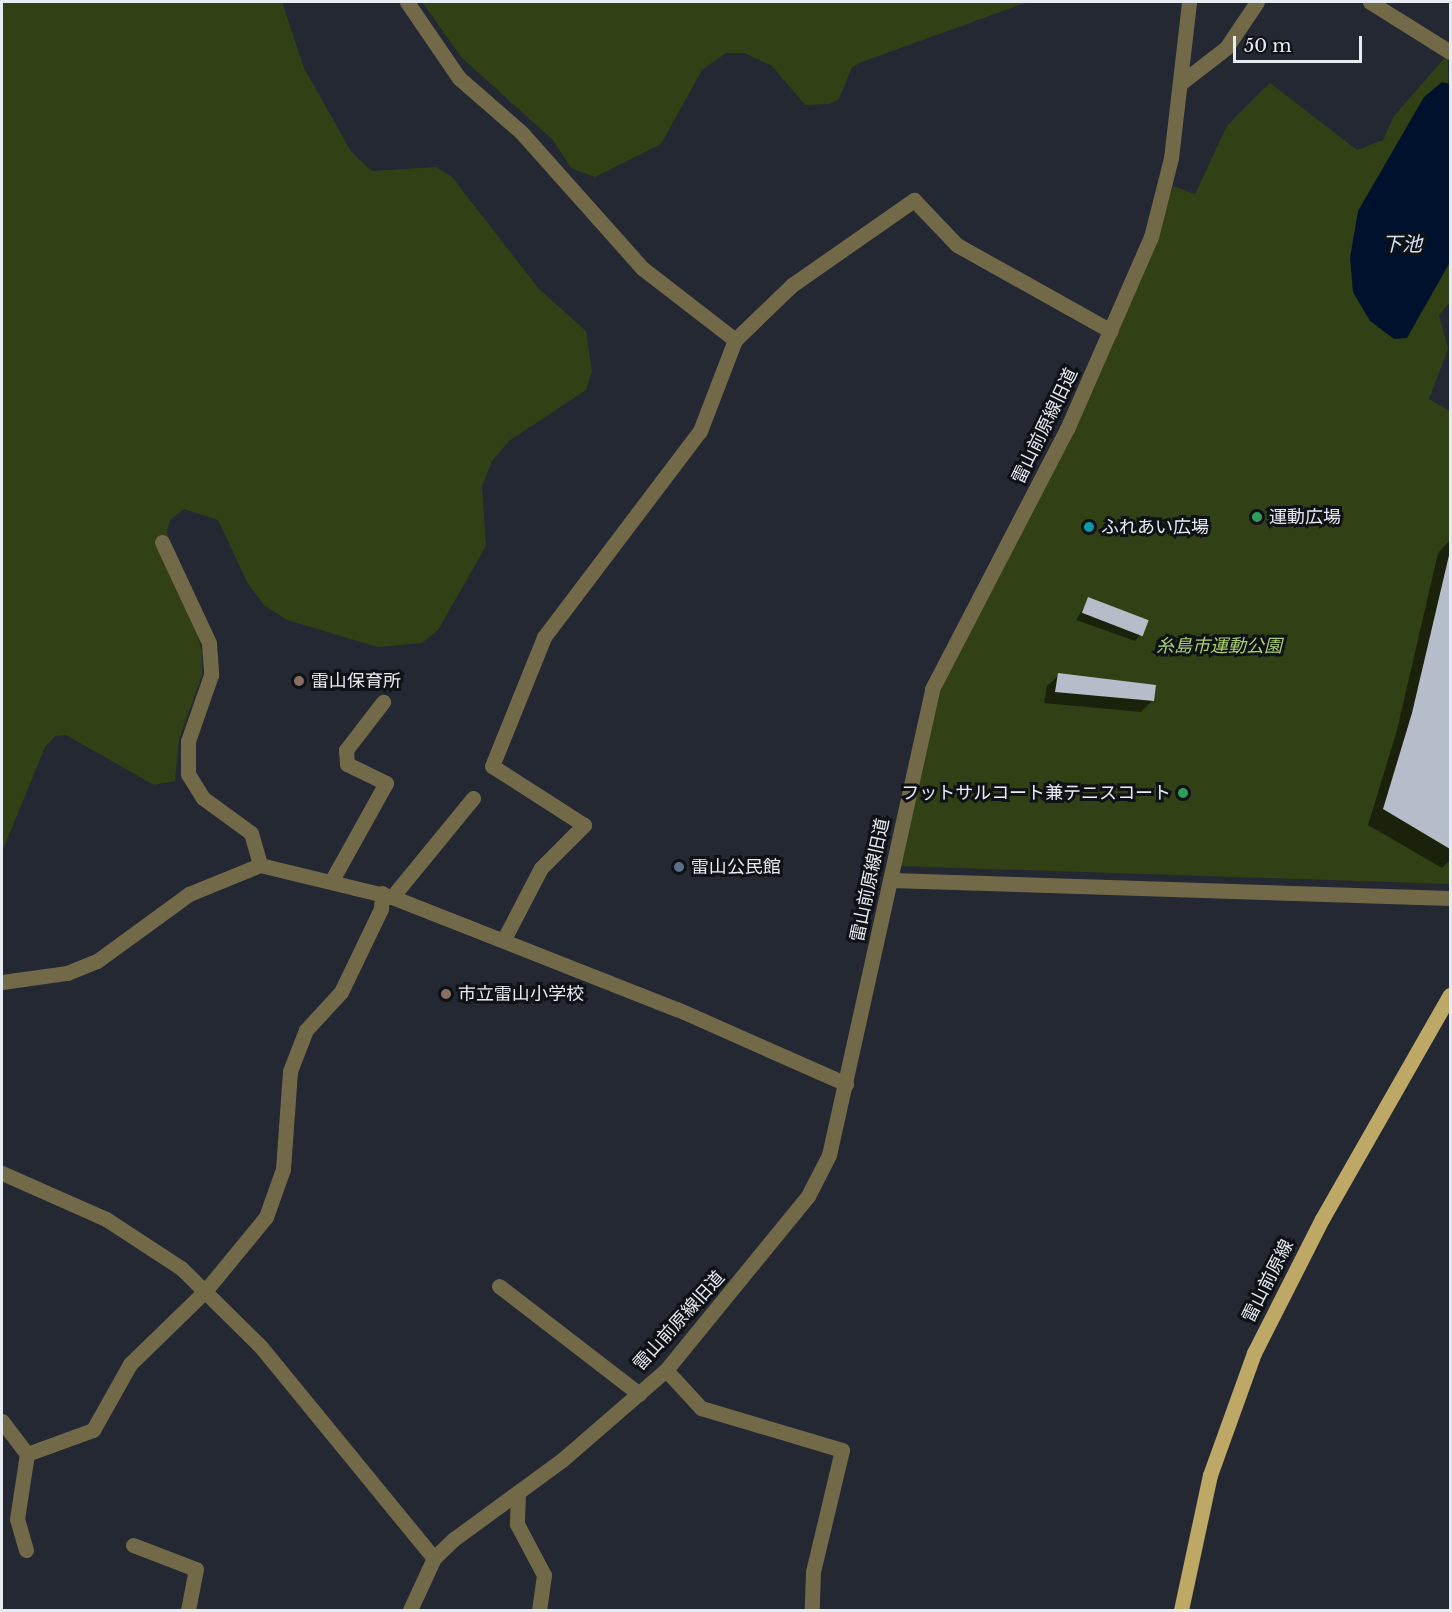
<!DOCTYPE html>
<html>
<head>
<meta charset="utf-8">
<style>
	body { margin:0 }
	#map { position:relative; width:1452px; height:1612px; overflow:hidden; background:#232832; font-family:"Libre Baskerville","Noto Sans JP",serif }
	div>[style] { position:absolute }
	.green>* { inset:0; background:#314115 }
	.water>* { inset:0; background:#00112d }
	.shadow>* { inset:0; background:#0007 }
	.building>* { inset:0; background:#b6bcca; transform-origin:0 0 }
	.minor>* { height:15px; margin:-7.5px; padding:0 7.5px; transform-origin:7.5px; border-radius:7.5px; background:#726949 }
	.major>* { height:15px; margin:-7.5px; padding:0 7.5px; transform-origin:7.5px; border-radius:7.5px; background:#bda965 }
	.dots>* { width:16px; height:16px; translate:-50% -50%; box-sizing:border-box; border:3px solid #0e1115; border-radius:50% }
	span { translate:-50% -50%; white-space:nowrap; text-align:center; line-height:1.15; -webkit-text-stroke:6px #0e1115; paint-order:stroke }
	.street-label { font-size:18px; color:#e7ebf2 }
	.poi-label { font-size:18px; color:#e7ebf2 }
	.left { translate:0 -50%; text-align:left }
	.right { translate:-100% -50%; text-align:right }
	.park-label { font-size:18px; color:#aad16c; font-style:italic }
	.water-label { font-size:20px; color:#d3e0f1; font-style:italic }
	.frame { position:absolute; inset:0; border:3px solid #e7ebf2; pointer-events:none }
	.scale { position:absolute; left:1233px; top:36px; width:129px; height:27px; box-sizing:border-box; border:3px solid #e7ebf2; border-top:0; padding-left:8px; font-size:18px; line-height:21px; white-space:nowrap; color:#e7ebf2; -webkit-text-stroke:4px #0e1115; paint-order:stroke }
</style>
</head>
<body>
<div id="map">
	<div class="green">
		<div style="clip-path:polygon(2px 2px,282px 2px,304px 68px,352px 153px,372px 171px,436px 167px,452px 177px,539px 289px,586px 331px,592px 371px,586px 390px,509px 441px,492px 461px,482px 486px,486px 546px,438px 630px,422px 643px,378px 647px,287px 620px,265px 606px,248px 584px,218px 520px,184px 509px,170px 520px,167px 532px,202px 651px,202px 675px,179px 739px,175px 781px,154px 785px,66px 735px,55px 736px,45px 747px,2px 852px)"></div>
		<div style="clip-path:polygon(422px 2px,1069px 2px,1025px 3px,862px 62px,852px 67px,839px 99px,830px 104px,805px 105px,772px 66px,744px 53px,726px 53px,702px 70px,661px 144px,595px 177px,571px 168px,553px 140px,462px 58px)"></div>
		<div style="clip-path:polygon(1448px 54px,1450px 302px,1439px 315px,1448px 349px,1429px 399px,1450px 411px,1450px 884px,899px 866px,938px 689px,1156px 238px,1173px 186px,1195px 194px,1227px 126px,1270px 83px,1357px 150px,1383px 140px,1394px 116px)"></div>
	</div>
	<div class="water">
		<div style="clip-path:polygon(1442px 82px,1450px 84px,1450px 262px,1407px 338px,1394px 339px,1370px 321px,1353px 292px,1350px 258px,1358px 211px,1424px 97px)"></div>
	</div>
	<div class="shadow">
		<div style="clip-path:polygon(1450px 540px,1450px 860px,1442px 868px,1368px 825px,1397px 730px,1438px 553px)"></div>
		<div style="clip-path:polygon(1089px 599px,1142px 633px,1135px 641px,1076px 620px)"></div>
		<div style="clip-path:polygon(1059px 675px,1153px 700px,1141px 712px,1044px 703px,1047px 686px)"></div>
	</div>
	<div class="building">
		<div style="clip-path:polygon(1450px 551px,1450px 849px,1383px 809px,1412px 713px)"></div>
		<div style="left:1088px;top:597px;width:65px;height:17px;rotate:21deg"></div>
		<div style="clip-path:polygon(1058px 673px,1156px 685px,1154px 701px,1055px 692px)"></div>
	</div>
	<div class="minor">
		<div style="left:407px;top:2px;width:92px;rotate:55.6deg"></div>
		<div style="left:459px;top:78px;width:82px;rotate:41.1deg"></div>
		<div style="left:521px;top:132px;width:182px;rotate:48.3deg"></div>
		<div style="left:642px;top:268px;width:118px;rotate:37.7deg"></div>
		<div style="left:1370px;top:2px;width:94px;rotate:32deg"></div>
		<div style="left:1182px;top:82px;width:56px;rotate:-37.7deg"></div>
		<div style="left:1226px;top:48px;width:55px;rotate:-56deg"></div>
		<div style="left:162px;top:542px;width:111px;rotate:65deg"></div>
		<div style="left:209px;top:643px;width:32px;rotate:86deg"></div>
		<div style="left:211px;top:675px;width:70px;rotate:109.2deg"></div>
		<div style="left:188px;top:741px;width:33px;rotate:90deg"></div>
		<div style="left:188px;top:774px;width:28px;rotate:58deg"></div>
		<div style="left:203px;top:798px;width:59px;rotate:36.1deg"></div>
		<div style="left:251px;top:833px;width:33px;rotate:74deg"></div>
		<div style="left:332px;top:880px;width:111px;rotate:-60.9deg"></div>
		<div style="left:386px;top:783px;width:43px;rotate:-154deg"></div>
		<div style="left:347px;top:764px;width:14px;rotate:-94deg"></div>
		<div style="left:346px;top:750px;width:61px;rotate:-52.4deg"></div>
		<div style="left:891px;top:880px;width:559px;rotate:1.84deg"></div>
		<div style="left:392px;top:897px;width:128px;rotate:-50.7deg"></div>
		<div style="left:504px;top:939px;width:80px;rotate:-62.5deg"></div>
		<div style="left:541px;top:868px;width:61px;rotate:-45deg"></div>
		<div style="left:584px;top:825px;width:109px;rotate:-147.3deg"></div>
		<div style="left:492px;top:766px;width:139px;rotate:-68deg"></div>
		<div style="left:544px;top:637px;width:258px;rotate:-52.9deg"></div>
		<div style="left:700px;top:431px;width:97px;rotate:-69deg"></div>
		<div style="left:735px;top:340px;width:79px;rotate:-44deg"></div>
		<div style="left:792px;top:285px;width:149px;rotate:-34.9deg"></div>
		<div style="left:914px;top:200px;width:62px;rotate:46.3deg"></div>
		<div style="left:957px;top:245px;width:176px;rotate:29.2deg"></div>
		<div style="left:2px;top:982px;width:66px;rotate:-7.9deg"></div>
		<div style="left:67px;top:973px;width:32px;rotate:-22deg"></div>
		<div style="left:97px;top:961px;width:114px;rotate:-36.1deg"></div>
		<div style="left:189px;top:894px;width:77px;rotate:-22.2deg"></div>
		<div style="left:260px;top:865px;width:136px;rotate:13.6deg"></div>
		<div style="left:392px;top:897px;width:306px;rotate:21.5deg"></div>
		<div style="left:677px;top:1009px;width:185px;rotate:23.9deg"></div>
		<div style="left:2px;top:1173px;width:114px;rotate:23.9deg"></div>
		<div style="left:106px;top:1219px;width:90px;rotate:33.2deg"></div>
		<div style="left:181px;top:1268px;width:112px;rotate:44.6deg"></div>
		<div style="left:261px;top:1347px;width:273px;rotate:50.7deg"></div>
		<div style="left:499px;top:1286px;width:177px;rotate:37.6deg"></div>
		<div style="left:666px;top:1370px;width:52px;rotate:47.4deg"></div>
		<div style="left:701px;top:1408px;width:147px;rotate:16.6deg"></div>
		<div style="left:842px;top:1450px;width:125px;rotate:103.4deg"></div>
		<div style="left:813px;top:1572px;width:38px;rotate:92deg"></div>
		<div style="left:2px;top:1421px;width:41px;rotate:52.9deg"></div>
		<div style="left:518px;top:1492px;width:32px;rotate:92deg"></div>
		<div style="left:517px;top:1524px;width:58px;rotate:62.1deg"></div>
		<div style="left:544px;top:1575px;width:35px;rotate:98deg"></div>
		<div style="left:133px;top:1545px;width:67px;rotate:20.9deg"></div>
		<div style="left:196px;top:1569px;width:42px;rotate:101deg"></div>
		<div style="left:26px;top:1550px;width:32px;rotate:-106deg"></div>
		<div style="left:17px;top:1519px;width:66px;rotate:-81.3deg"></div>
		<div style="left:27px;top:1454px;width:70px;rotate:-20deg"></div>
		<div style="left:93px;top:1430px;width:76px;rotate:-60.7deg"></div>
		<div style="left:130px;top:1364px;width:106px;rotate:-44.2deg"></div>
		<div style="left:206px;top:1290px;width:94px;rotate:-50.6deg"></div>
		<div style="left:266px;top:1217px;width:51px;rotate:-70.5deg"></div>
		<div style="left:283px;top:1169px;width:98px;rotate:-85.9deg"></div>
		<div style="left:290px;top:1071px;width:44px;rotate:-68.7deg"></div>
		<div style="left:306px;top:1030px;width:52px;rotate:-47.4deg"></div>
		<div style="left:341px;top:992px;width:92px;rotate:-64.3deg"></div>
		<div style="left:381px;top:909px;width:16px;rotate:-86deg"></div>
		<div style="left:410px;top:1610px;width:57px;rotate:-65.2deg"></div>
		<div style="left:434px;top:1558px;width:28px;rotate:-44deg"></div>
		<div style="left:454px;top:1539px;width:134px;rotate:-36.2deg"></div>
		<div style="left:562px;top:1460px;width:138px;rotate:-40.9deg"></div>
		<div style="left:666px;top:1370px;width:225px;rotate:-50.8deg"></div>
		<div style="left:808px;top:1196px;width:46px;rotate:-62.9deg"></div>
		<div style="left:829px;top:1155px;width:477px;rotate:-77.5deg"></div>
		<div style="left:932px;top:689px;width:293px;rotate:-62.6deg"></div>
		<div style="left:1067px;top:429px;width:210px;rotate:-66.4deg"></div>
		<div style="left:1151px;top:237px;width:81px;rotate:-75.8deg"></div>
		<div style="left:1171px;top:158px;width:157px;rotate:-83.4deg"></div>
	</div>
	<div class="major">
		<div style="left:1181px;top:1610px;width:138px;rotate:-77.9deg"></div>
		<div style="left:1210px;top:1475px;width:130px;rotate:-70.2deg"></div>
		<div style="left:1254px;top:1353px;width:150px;rotate:-63.1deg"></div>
		<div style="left:1322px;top:1219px;width:258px;rotate:-60.3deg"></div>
	</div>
	<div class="dots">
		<div style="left:1257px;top:517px;background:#2e9e5b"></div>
		<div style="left:1089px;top:527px;background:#0f9aa8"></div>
		<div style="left:299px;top:681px;background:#8d6e63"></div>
		<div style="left:1183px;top:793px;background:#2e9e5b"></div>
		<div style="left:679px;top:867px;background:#5c6f8a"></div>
		<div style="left:446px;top:994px;background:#8d6e63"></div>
	</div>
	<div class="street-label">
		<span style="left:1045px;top:426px;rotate:-64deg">雷山前原線旧道</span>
		<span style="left:870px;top:880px;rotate:-78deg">雷山前原線旧道</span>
		<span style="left:1268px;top:1281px;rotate:-63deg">雷山前原線</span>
		<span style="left:679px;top:1321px;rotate:-48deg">雷山前原線旧道</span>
	</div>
	<div class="poi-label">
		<span class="left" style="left:1269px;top:517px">運動広場</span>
		<span class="left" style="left:1101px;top:527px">ふれあい広場</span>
		<span class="left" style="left:311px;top:681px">雷山保育所</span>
		<span class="right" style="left:1171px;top:793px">フットサルコート兼テニスコート</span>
		<span class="left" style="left:691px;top:867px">雷山公民館</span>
		<span class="left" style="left:458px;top:994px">市立雷山小学校</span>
	</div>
	<div class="park-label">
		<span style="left:1219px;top:646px">糸島市運動公園</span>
	</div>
	<div class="water-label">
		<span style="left:1402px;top:244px">下池</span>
	</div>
	<div class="frame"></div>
	<div class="scale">50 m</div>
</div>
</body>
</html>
